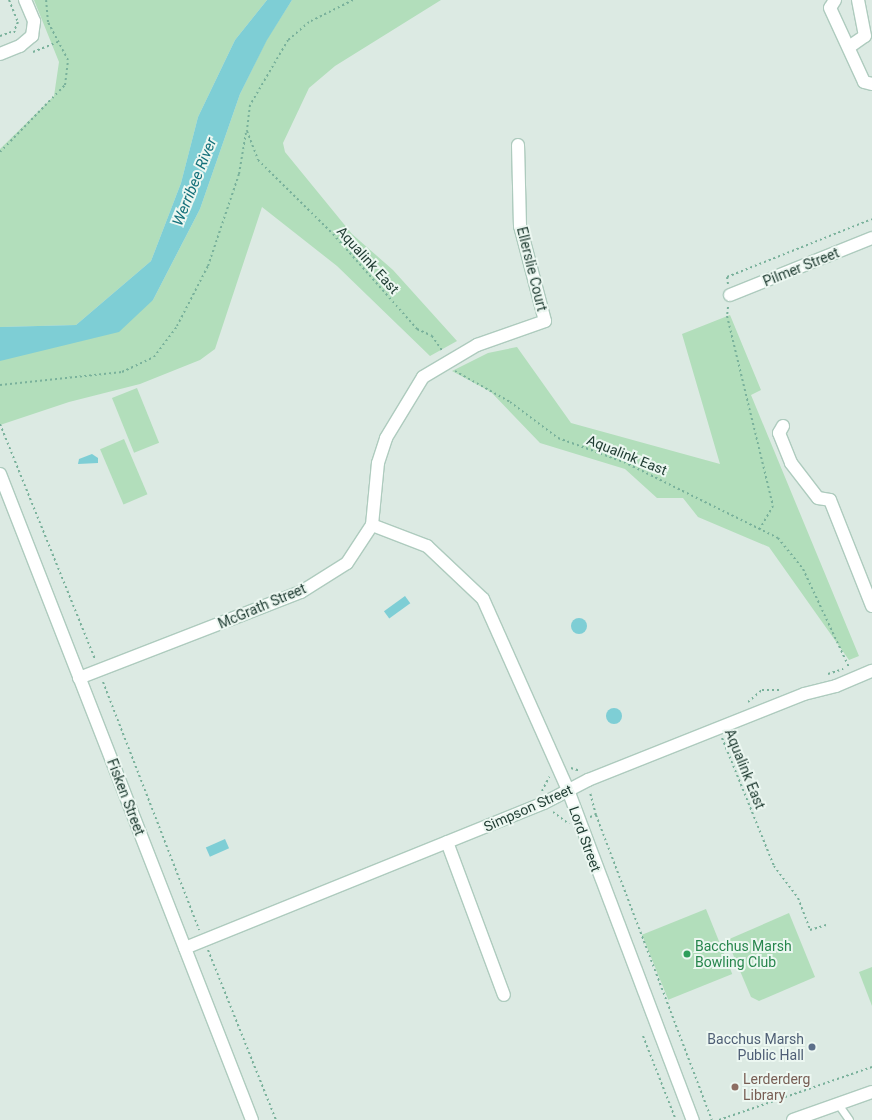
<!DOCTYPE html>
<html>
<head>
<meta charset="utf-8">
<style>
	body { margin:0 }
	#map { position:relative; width:872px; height:1120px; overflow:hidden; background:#dceae3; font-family:Roboto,sans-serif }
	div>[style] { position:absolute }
	.green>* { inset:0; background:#b2debb; transform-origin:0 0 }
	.water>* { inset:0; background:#7eced5; transform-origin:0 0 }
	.round { border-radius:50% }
	.path>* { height:2px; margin-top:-1px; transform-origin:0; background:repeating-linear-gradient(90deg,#79b19b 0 2px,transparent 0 5px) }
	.roads { filter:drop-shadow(1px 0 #aecbbe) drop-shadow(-1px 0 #aecbbe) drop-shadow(0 1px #aecbbe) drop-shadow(0 -1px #aecbbe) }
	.service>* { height:7px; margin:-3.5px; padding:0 3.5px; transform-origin:3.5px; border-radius:3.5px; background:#fff }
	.minor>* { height:12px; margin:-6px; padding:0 6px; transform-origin:6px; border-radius:6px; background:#fff }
	.secondary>* { height:12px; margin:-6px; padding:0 6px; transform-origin:6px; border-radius:6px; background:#fff }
	.dots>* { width:11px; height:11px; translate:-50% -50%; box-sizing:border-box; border:2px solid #ecf7f1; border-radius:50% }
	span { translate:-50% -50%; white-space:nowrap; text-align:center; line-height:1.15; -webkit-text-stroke:4px #ecf7f1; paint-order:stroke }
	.street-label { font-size:14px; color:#1d3a30 }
	.leisure-label { font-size:14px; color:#27864d }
	.left { translate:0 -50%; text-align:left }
	.service-label { font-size:14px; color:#4e5e75 }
	.right { translate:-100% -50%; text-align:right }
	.education-label { font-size:14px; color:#785e54 }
	.water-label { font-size:15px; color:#13707a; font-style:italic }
</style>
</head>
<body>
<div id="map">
	<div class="green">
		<div style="clip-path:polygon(34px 0,267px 0,235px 40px,198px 117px,181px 183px,151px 261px,76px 325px,0 327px,0 149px,54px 96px,59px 62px)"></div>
		<div style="clip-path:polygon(292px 0,441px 0,335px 66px,309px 88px,283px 143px,285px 152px,352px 234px,393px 270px,457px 341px,430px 356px,337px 266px,262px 207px,215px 349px,200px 360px,140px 384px,69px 402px,0 425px,0 360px,153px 300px,200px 209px,240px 94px,267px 39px)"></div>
		<div style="clip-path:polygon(730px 315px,761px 390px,751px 395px,859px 656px,849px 660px,769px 547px,698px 517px,683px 498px,657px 498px,625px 469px,540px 443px,491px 392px,452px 371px,488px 353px,517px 347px,571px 423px,720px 464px,682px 334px)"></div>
		<div style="left:137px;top:388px;width:59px;height:27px;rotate:68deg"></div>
		<div style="left:124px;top:439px;width:60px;height:26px;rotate:67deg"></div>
		<div style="left:706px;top:909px;width:70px;height:69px;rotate:68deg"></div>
		<div style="clip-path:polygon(789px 913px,815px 977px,759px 1001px,751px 997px,727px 940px)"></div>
		<div style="clip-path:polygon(872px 967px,872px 1006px,859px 972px)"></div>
	</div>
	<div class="water">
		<div style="clip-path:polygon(267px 0,292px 0,267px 40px,240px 94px,200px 209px,153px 300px,119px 332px,0 361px,0 327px,76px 325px,151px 261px,181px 183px,198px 117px,235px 40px)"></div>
		<div style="clip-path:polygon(92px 454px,98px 458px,98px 463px,78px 464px,79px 459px)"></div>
		<div style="left:405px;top:596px;width:9px;height:26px;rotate:54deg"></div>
		<div class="round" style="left:571px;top:618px;width:16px;height:16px"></div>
		<div class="round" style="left:606px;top:708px;width:16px;height:16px"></div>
		<div style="left:225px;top:839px;width:10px;height:21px;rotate:66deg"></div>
	</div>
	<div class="path">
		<div style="left:9px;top:0;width:24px;rotate:68deg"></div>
		<div style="left:18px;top:22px;width:10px;rotate:114deg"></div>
		<div style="left:353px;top:0;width:49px;rotate:153.4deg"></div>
		<div style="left:309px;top:22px;width:28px;rotate:139deg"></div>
		<div style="left:288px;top:40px;width:75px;rotate:120.3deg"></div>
		<div style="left:250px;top:105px;width:26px;rotate:97deg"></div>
		<div style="left:247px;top:131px;width:31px;rotate:69deg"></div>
		<div style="left:258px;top:160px;width:105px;rotate:44.6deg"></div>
		<div style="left:333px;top:234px;width:127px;rotate:48.5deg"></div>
		<div style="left:417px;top:329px;width:17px;rotate:25deg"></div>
		<div style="left:432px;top:336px;width:19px;rotate:55deg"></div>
		<div style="left:0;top:36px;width:15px;rotate:-20deg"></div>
		<div style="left:14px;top:31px;width:4px;rotate:56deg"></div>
		<div style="left:33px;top:52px;width:29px;rotate:-22deg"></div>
		<div style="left:0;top:152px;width:93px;rotate:-45.9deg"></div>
		<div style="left:65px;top:85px;width:25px;rotate:-83deg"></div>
		<div style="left:68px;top:60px;width:43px;rotate:-117.8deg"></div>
		<div style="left:48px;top:22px;width:22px;rotate:-95deg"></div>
		<div style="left:728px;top:284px;width:7px;rotate:-98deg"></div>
		<div style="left:727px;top:277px;width:156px;rotate:-21.8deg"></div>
		<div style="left:728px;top:307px;width:9px;rotate:96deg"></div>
		<div style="left:727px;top:316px;width:195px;rotate:76.4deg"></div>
		<div style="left:773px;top:506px;width:28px;rotate:120deg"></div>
		<div style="left:455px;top:371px;width:63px;rotate:29.4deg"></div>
		<div style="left:510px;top:402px;width:60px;rotate:36.9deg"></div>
		<div style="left:558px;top:438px;width:70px;rotate:20deg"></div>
		<div style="left:624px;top:462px;width:172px;rotate:26.3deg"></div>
		<div style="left:778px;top:538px;width:40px;rotate:51deg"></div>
		<div style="left:803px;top:569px;width:108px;rotate:64.9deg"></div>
		<div style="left:0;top:385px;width:123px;rotate:-6.1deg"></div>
		<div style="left:122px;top:372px;width:35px;rotate:-25deg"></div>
		<div style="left:154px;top:357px;width:39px;rotate:-53deg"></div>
		<div style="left:177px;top:326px;width:68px;rotate:-62.7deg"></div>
		<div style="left:208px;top:266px;width:97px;rotate:-71.4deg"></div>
		<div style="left:239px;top:174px;width:43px;rotate:-80.5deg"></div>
		<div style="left:0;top:424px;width:253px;rotate:68deg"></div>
		<div style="left:828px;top:674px;width:16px;rotate:-18deg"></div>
		<div style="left:103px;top:682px;width:266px;rotate:68.8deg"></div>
		<div style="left:748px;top:702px;width:18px;rotate:-41deg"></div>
		<div style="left:762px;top:690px;width:19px"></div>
		<div style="left:722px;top:738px;width:138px;rotate:67.9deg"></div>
		<div style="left:774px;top:866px;width:40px;rotate:53deg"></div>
		<div style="left:798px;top:898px;width:34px;rotate:69deg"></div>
		<div style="left:810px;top:930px;width:17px;rotate:-17deg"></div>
		<div style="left:571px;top:768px;width:9px;rotate:18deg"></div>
		<div style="left:542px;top:791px;width:16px;rotate:-63deg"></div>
		<div style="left:553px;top:812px;width:20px;rotate:37deg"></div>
		<div style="left:596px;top:815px;width:326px;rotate:69.2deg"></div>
		<div style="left:590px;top:817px;width:6px;rotate:-18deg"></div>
		<div style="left:596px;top:815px;width:24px;rotate:-105deg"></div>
		<div style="left:208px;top:950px;width:183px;rotate:68.2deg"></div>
		<div style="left:643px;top:1036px;width:90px;rotate:68.6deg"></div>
		<div style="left:719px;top:1120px;width:162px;rotate:-19.1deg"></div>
	</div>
	<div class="roads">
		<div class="service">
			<div style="left:838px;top:1104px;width:19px;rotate:55deg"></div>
		</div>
		<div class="minor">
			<div style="left:835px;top:0;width:9px;rotate:122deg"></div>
			<div style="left:830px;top:8px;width:81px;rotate:65.3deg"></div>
			<div style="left:864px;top:82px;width:8px;rotate:14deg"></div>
			<div style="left:849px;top:47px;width:19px;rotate:-35deg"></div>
			<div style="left:865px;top:36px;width:37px;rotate:-101deg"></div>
			<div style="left:0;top:54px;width:22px;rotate:-22deg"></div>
			<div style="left:20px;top:46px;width:16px;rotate:-40deg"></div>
			<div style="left:32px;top:36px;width:15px;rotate:-82deg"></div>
			<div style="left:34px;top:21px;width:23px;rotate:-113deg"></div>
			<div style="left:730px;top:295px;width:153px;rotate:-21.9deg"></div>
			<div style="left:783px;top:426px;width:8px;rotate:120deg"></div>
			<div style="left:779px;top:433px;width:32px;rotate:68deg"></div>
			<div style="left:791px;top:463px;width:44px;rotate:52.4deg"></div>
			<div style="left:818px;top:498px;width:12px;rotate:9deg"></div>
			<div style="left:830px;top:500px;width:114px;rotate:68.4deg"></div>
			<div style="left:0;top:474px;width:693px;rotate:68.69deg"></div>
			<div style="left:372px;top:525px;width:59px;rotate:20.9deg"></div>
			<div style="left:427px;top:546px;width:77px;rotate:43.4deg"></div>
			<div style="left:483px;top:599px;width:209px;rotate:66deg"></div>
			<div style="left:568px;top:790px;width:353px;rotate:69.3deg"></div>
			<div style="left:79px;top:678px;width:238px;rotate:-21.2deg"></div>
			<div style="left:301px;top:592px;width:54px;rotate:-32.2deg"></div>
			<div style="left:347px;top:563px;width:45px;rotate:-56.7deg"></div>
			<div style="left:372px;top:525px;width:62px;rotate:-84.5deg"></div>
			<div style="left:378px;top:463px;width:26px;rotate:-72deg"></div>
			<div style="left:386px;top:438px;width:71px;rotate:-58.8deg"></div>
			<div style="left:423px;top:377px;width:63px;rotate:-30.7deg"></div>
			<div style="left:477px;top:345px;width:72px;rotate:-19.4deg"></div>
			<div style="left:545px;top:321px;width:98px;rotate:-104.7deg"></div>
			<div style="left:520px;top:226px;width:81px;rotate:-91.4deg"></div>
			<div style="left:447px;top:842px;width:163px;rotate:69.6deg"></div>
			<div style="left:185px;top:948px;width:387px;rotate:-22deg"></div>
			<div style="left:544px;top:803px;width:50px;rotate:-27.6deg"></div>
			<div style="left:588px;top:780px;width:232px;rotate:-21.7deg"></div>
			<div style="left:804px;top:694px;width:33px;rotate:-14deg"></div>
			<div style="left:836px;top:686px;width:39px;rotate:-23deg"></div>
		</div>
		<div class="secondary">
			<div style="left:793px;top:1120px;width:84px;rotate:-19.5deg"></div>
		</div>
	</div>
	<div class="dots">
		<div style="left:687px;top:954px;background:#2e9e5b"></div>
		<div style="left:812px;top:1047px;background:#5c6f8a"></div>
		<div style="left:735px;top:1087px;background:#8d6e63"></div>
	</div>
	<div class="street-label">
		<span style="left:368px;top:260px;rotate:48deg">Aqualink East</span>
		<span style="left:801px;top:267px;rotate:-22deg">Pilmer Street</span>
		<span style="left:532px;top:269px;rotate:76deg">Ellerslie Court</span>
		<span style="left:627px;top:455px;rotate:22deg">Aqualink East</span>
		<span style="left:262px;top:606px;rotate:-23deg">McGrath Street</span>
		<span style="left:745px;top:769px;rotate:68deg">Aqualink East</span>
		<span style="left:126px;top:797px;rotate:69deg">Fisken Street</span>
		<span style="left:528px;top:808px;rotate:-24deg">Simpson Street</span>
		<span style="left:585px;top:839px;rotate:70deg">Lord Street</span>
	</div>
	<div class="leisure-label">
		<span class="left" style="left:695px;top:954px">Bacchus Marsh<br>Bowling Club</span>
	</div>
	<div class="service-label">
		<span class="right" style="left:804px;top:1047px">Bacchus Marsh<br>Public Hall</span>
	</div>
	<div class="education-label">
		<span class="left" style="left:743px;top:1087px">Lerderderg<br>Library</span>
	</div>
	<div class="water-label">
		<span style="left:195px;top:182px;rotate:-68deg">Werribee River</span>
	</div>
</div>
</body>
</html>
